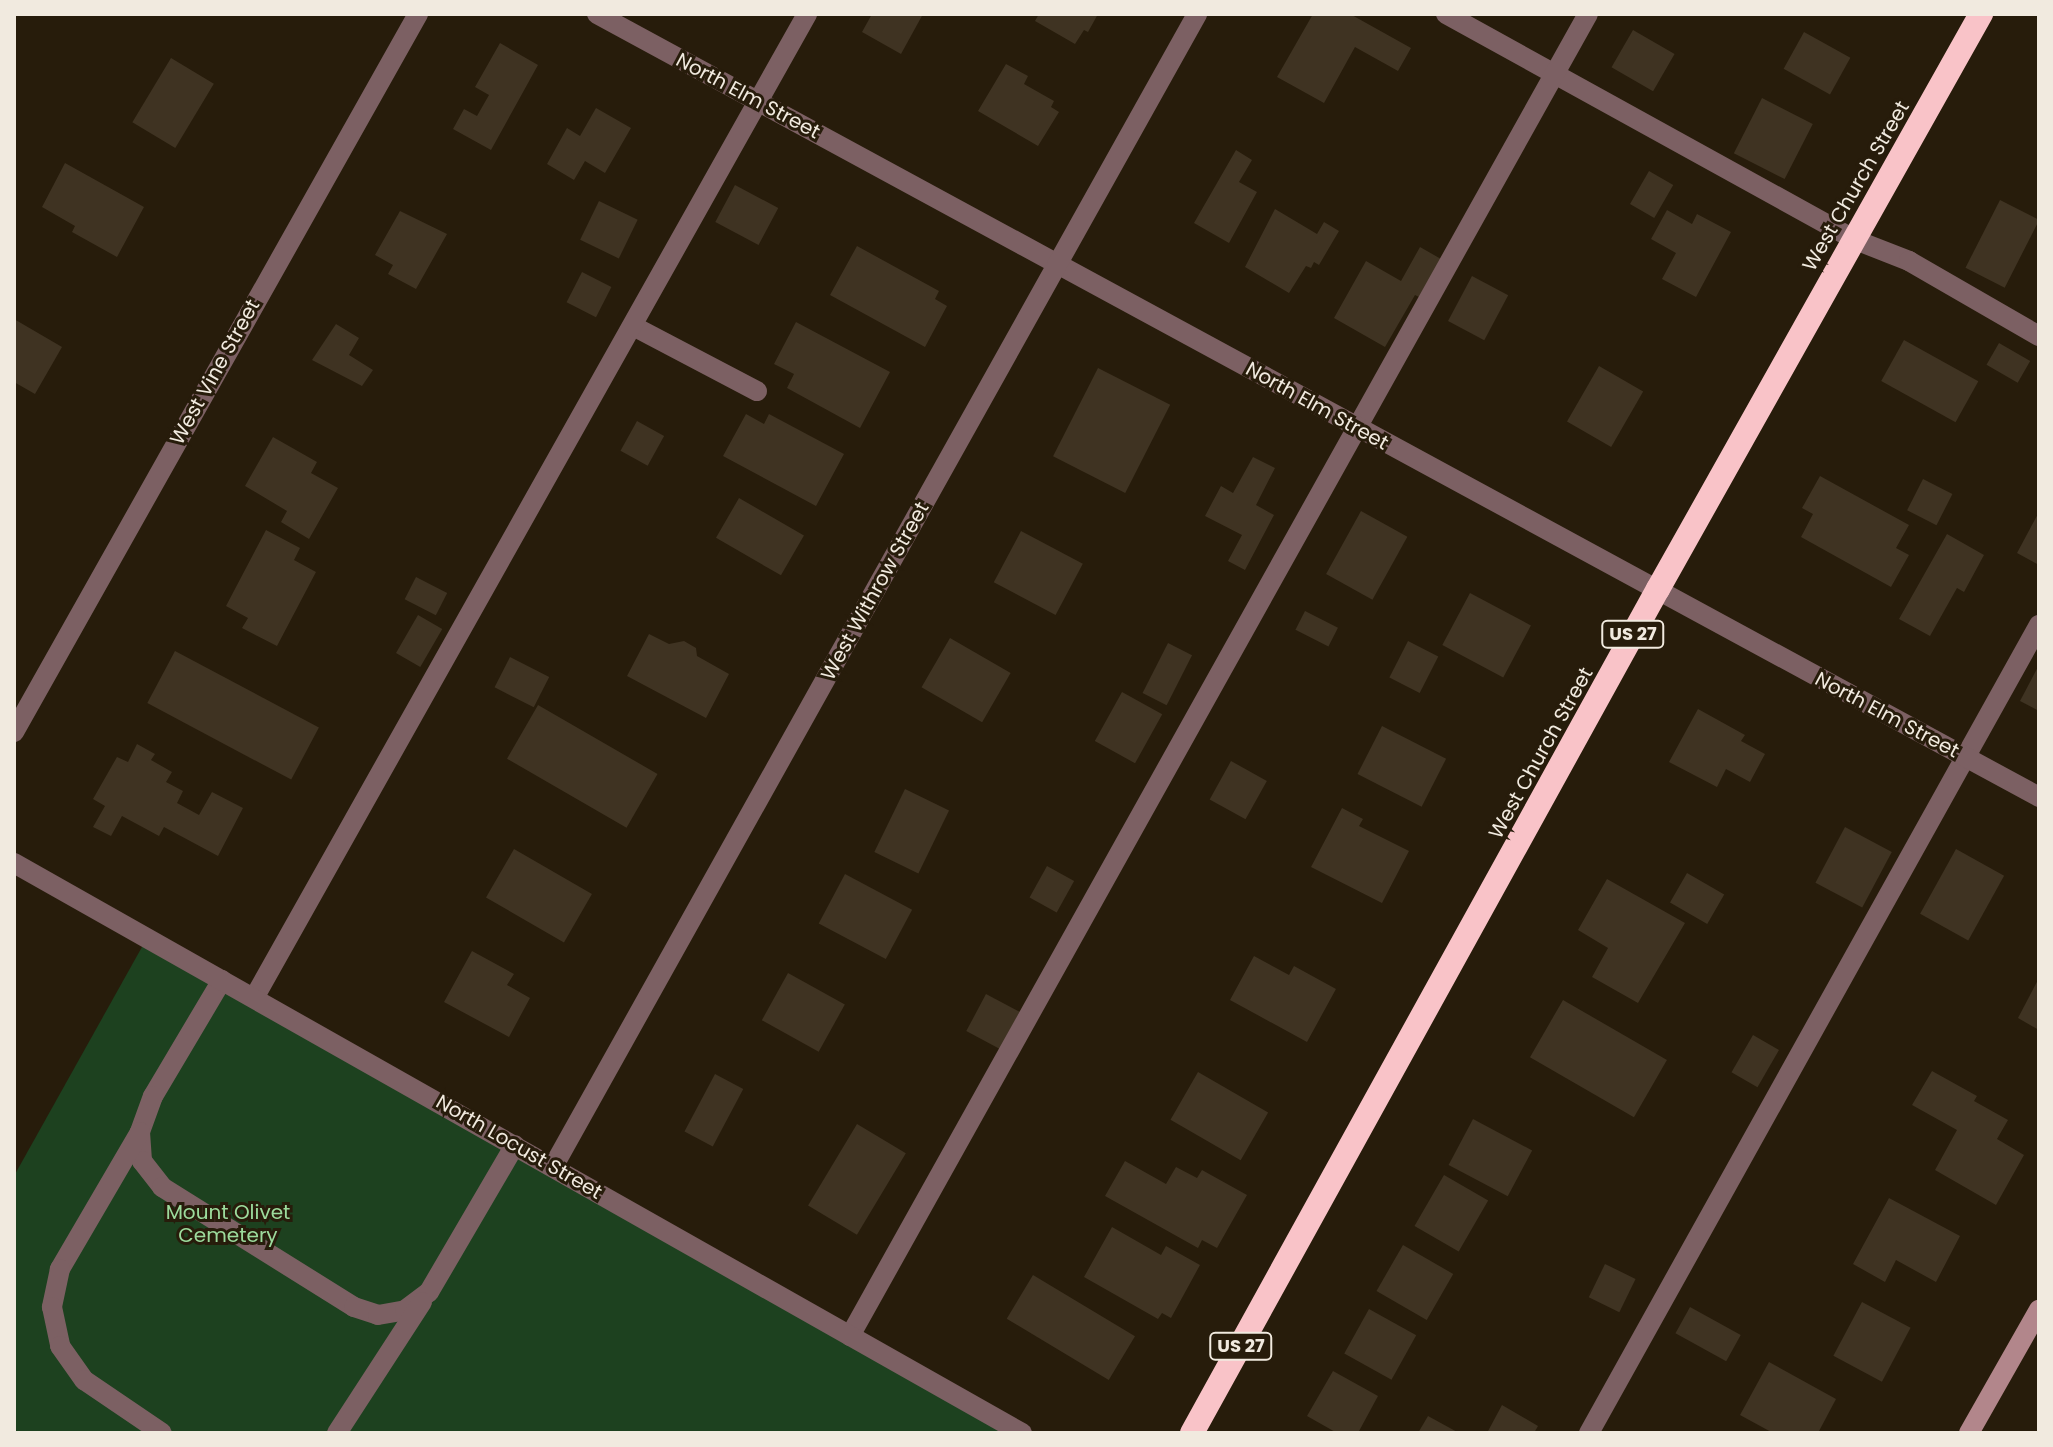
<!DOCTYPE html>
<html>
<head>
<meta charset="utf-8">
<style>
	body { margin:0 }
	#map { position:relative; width:2053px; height:1447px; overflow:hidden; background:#271c0b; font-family:Poppins,sans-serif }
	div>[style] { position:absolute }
	.green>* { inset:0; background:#1d411f }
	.building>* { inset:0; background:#3f3322; transform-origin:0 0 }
	.lane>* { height:20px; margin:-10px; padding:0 10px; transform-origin:10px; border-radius:10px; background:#7c6063 }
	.street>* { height:20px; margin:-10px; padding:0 10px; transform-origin:10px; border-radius:10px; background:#7c6063 }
	.secondary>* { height:20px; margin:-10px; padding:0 10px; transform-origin:10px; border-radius:10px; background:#b2868b }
	.highway>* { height:24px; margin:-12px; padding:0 12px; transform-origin:12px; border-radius:12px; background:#f9c3c8 }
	span { translate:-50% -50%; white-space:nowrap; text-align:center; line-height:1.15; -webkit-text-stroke:6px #271c0b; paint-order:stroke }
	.shield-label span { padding:2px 6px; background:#271c0b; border:2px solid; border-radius:6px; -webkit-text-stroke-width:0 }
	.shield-label { font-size:18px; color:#f1eadf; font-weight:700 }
	.street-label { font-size:20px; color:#f1eadf }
	.park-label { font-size:20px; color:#9cdb9c }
	.frame { position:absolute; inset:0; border:16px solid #f1eadf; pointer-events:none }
</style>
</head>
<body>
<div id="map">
	<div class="green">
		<div style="clip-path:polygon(147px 938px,1022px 1433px,14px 1433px,14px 1176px)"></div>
	</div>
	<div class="building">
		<div style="clip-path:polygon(872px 14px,923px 14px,901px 54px,862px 32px)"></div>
		<div style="clip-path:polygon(1039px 14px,1098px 14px,1088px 32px,1084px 30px,1075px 44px,1035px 21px)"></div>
		<div style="clip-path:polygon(1313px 14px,1350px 14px,1411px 48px,1398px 71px,1355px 47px,1324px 103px,1277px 77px)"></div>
		<div style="left:1633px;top:30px;width:48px;height:43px;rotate:30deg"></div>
		<div style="left:1804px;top:32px;width:53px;height:42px;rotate:29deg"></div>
		<div style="clip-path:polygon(500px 43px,538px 65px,491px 150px,453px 129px,464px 109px,477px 116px,489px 95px,475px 87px)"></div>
		<div style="left:171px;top:58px;width:50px;height:75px;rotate:31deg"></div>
		<div style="clip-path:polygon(1006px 64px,1028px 76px,1024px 84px,1054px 101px,1051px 107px,1059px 112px,1038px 146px,978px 111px)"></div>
		<div style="left:1762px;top:98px;width:57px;height:62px;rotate:27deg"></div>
		<div style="clip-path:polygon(596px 108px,631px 128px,605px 173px,585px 161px,574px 180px,547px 164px,567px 128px,580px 136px)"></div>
		<div style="clip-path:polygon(1236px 150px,1252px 160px,1239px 182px,1257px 192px,1229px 243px,1194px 223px)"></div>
		<div style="clip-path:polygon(65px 163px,144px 207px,117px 257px,72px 232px,75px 226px,42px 207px)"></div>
		<div style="left:1649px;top:171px;width:28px;height:38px;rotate:30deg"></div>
		<div style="left:735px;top:185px;width:49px;height:42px;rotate:28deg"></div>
		<div style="left:2000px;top:200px;width:44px;height:76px;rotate:27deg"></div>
		<div style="left:599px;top:201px;width:43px;height:43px;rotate:26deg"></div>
		<div style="clip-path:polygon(1275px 209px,1317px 234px,1324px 222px,1339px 231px,1319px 265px,1314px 262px,1311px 268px,1306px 266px,1289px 293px,1245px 267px)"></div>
		<div style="clip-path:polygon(1667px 210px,1692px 224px,1697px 214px,1731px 232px,1696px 297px,1662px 279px,1676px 253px,1651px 239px)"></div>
		<div style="clip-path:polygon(400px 211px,447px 234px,416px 289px,388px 274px,393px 265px,375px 255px)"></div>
		<div style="clip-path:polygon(857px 246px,939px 291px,935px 299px,947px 306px,925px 347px,830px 295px)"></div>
		<div style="clip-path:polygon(1420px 247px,1441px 259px,1419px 297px,1415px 295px,1385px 347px,1334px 318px,1366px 261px,1401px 281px)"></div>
		<div style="left:582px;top:272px;width:33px;height:34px;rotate:27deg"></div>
		<div style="left:1472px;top:276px;width:41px;height:51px;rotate:28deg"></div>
		<div style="clip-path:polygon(14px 319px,62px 347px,35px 394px,14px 382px)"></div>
		<div style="clip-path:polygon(796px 322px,890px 372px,860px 428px,787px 388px,794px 374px,774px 364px)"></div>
		<div style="clip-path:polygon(336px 324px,359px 338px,349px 355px,373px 370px,362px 386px,312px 360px)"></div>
		<div style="left:1904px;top:340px;width:85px;height:47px;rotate:29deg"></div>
		<div style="left:1999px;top:343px;width:36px;height:25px;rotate:30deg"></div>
		<div style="left:1599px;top:366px;width:51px;height:64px;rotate:30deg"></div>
		<div style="left:1098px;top:368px;width:81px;height:99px;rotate:27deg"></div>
		<div style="clip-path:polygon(746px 414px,764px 424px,769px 414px,844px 454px,816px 506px,723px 456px)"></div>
		<div style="left:637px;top:421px;width:31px;height:34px;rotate:29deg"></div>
		<div style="clip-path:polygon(273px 437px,317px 462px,311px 473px,338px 488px,309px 539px,281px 522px,287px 511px,245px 486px)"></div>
		<div style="clip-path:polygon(1253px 457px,1275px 468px,1256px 505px,1274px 515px,1245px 570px,1228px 561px,1242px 535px,1205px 516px,1221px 486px,1233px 493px)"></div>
		<div style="clip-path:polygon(1820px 476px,1909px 525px,1896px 548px,1909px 555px,1891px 587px,1801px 537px,1813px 514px,1802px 508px)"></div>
		<div style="left:1923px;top:479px;width:33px;height:35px;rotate:27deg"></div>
		<div style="left:739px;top:498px;width:75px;height:46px;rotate:30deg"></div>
		<div style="left:1361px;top:511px;width:53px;height:72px;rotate:29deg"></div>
		<div style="clip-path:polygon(2039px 512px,2039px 565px,2017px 553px)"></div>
		<div style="clip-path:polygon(266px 530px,300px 548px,294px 560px,316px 572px,277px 646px,242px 628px,248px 618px,226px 606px)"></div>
		<div style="left:1021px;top:531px;width:70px;height:58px;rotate:28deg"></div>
		<div style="clip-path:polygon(1947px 534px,1984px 555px,1964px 592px,1957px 588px,1930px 636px,1899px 619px)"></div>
		<div style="left:416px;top:577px;width:35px;height:25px;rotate:27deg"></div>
		<div style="left:1470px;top:593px;width:69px;height:59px;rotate:28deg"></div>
		<div style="left:1305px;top:611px;width:37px;height:21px;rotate:27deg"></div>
		<div style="left:418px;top:615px;width:28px;height:44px;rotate:30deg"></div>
		<div style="clip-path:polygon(649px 634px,669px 644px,684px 641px,696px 648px,697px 656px,729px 674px,706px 718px,627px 676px)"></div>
		<div style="left:950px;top:638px;width:70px;height:57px;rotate:30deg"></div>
		<div style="left:1408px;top:641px;width:34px;height:41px;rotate:27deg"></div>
		<div style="left:1168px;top:643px;width:27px;height:56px;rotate:27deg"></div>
		<div style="left:175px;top:651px;width:163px;height:59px;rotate:28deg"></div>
		<div style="left:510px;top:657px;width:44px;height:34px;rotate:27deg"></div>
		<div style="clip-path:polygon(2039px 665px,2039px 711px,2020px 701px)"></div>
		<div style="left:1122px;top:692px;width:46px;height:56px;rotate:29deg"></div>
		<div style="left:538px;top:705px;width:138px;height:62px;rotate:30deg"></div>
		<div style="clip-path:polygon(1698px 709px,1745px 735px,1741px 741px,1765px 754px,1750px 782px,1726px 769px,1717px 787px,1669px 762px)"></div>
		<div style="left:1382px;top:726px;width:72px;height:54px;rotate:27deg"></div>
		<div style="clip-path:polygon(137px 744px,155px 754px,151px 760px,172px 772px,166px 782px,183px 791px,177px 803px,199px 815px,212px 792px,243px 808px,218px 856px,164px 827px,159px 836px,122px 816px,111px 836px,93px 827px,105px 806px,93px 799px,117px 757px,128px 762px)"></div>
		<div style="left:1231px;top:761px;width:41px;height:44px;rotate:29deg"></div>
		<div style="left:905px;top:789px;width:49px;height:70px;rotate:26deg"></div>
		<div style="clip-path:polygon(1342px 808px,1363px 819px,1359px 826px,1409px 851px,1382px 903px,1311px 867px)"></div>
		<div style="left:1845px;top:827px;width:53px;height:63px;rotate:28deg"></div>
		<div style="left:514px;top:849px;width:90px;height:56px;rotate:30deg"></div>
		<div style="left:1956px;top:849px;width:55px;height:74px;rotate:29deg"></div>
		<div style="left:1047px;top:866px;width:31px;height:36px;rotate:29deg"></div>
		<div style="left:1687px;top:873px;width:43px;height:34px;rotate:30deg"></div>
		<div style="left:845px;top:874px;width:76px;height:56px;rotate:28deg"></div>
		<div style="clip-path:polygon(1607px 879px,1685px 923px,1638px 1003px,1592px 977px,1608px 948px,1578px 930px)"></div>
		<div style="clip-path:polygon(472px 951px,514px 974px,507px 985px,530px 998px,509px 1037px,444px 1002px)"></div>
		<div style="clip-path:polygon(1254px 956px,1289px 975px,1294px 966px,1336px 989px,1307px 1042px,1230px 1000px)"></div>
		<div style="left:788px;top:973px;width:65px;height:54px;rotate:29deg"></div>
		<div style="clip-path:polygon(2039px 978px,2039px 1030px,2018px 1018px)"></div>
		<div style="left:986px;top:994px;width:38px;height:42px;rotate:28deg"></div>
		<div style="left:1563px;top:1000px;width:120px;height:66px;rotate:30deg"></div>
		<div style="left:1753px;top:1035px;width:30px;height:43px;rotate:30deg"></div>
		<div style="clip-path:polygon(1932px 1071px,1977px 1096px,1974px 1101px,2008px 1120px,1997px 1139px,2024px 1155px,1996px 1205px,1935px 1170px,1957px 1130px,1912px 1105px)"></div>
		<div style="left:1198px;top:1072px;width:81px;height:55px;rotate:30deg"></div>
		<div style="left:715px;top:1074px;width:32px;height:65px;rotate:28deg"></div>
		<div style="left:1473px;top:1119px;width:67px;height:52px;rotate:28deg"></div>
		<div style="left:857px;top:1124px;width:57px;height:95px;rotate:31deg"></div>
		<div style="clip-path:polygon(1125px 1161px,1166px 1184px,1176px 1167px,1197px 1178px,1202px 1170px,1247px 1195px,1217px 1248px,1202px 1240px,1198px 1248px,1105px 1196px)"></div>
		<div style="left:1444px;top:1175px;width:51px;height:59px;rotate:30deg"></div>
		<div style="clip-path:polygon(1889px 1198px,1960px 1236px,1936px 1282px,1896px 1260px,1885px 1282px,1853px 1264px)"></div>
		<div style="clip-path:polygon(1112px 1227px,1161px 1255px,1166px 1246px,1200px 1265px,1171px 1318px,1162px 1313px,1158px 1319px,1084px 1277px)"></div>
		<div style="left:1403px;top:1245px;width:58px;height:53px;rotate:30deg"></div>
		<div style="left:1605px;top:1264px;width:34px;height:37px;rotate:26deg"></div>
		<div style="left:1033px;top:1275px;width:119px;height:51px;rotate:31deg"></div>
		<div style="left:1862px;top:1302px;width:55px;height:61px;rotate:28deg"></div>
		<div style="left:1690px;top:1307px;width:58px;height:30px;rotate:29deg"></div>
		<div style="left:1369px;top:1309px;width:54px;height:51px;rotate:29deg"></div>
		<div style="clip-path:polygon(1769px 1362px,1836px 1399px,1818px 1433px,1773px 1433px,1740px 1415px)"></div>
		<div style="clip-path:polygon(1333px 1371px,1378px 1396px,1358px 1433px,1337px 1433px,1307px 1416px)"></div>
		<div style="clip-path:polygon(1502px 1405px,1538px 1426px,1534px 1433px,1487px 1433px)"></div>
		<div style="clip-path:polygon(1428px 1416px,1459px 1433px,1418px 1433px)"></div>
	</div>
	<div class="lane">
		<div style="left:1446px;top:14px;width:465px;rotate:28.9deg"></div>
		<div style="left:1853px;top:239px;width:60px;rotate:21.4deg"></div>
		<div style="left:1909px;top:261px;width:150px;rotate:30deg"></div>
		<div style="left:633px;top:326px;width:140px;rotate:27.7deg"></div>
		<div style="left:222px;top:980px;width:135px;rotate:120.7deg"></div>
		<div style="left:153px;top:1096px;width:38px;rotate:110deg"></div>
		<div style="left:140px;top:1132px;width:29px;rotate:86deg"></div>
		<div style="left:142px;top:1161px;width:33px;rotate:52deg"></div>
		<div style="left:162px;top:1187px;width:226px;rotate:32deg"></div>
		<div style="left:354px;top:1307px;width:25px;rotate:18deg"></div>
		<div style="left:378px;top:1315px;width:27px;rotate:-10deg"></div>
		<div style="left:405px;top:1310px;width:30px;rotate:-37deg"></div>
		<div style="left:429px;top:1292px;width:170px;rotate:-59.7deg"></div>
		<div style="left:254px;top:998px;width:1129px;rotate:-60.66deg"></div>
		<div style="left:140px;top:1132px;width:159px;rotate:120.3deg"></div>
		<div style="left:60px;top:1269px;width:39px;rotate:102deg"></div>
		<div style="left:52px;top:1307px;width:40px;rotate:78deg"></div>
		<div style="left:60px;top:1346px;width:42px;rotate:54.8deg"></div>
		<div style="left:84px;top:1380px;width:94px;rotate:34.2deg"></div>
		<div style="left:850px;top:1336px;width:1514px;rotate:-60.83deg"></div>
		<div style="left:337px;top:1433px;width:156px;rotate:-57deg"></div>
		<div style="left:1589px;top:1433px;width:925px;rotate:-60.89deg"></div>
	</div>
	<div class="street">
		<div style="left:597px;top:14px;width:1641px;rotate:28.5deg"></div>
		<div style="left:14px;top:732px;width:824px;rotate:-60.63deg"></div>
		<div style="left:14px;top:863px;width:1158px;rotate:29.49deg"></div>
		<div style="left:553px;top:1167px;width:1321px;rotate:-60.81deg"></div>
	</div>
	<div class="secondary">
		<div style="left:1969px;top:1433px;width:142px;rotate:-60.4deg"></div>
	</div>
	<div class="highway">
		<div style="left:1192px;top:1433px;width:964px;rotate:-61.1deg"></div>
		<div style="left:1658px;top:589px;width:660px;rotate:-60.68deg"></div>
	</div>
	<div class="shield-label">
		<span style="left:1633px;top:634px">US 27</span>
		<span style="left:1241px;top:1346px">US 27</span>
	</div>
	<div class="street-label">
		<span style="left:748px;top:96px;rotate:28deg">North Elm Street</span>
		<span style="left:1856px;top:186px;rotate:-60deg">West Church Street</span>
		<span style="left:215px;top:372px;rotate:-61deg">West Vine Street</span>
		<span style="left:1317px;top:406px;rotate:29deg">North Elm Street</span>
		<span style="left:875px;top:591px;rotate:-61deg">West Withrow Street</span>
		<span style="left:1887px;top:715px;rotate:28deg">North Elm Street</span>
		<span style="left:1541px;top:753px;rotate:-61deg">West Church Street</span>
		<span style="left:519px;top:1147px;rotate:30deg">North Locust Street</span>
	</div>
	<div class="park-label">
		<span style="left:228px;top:1224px">Mount Olivet<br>Cemetery</span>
	</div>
	<div class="frame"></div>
</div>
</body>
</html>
